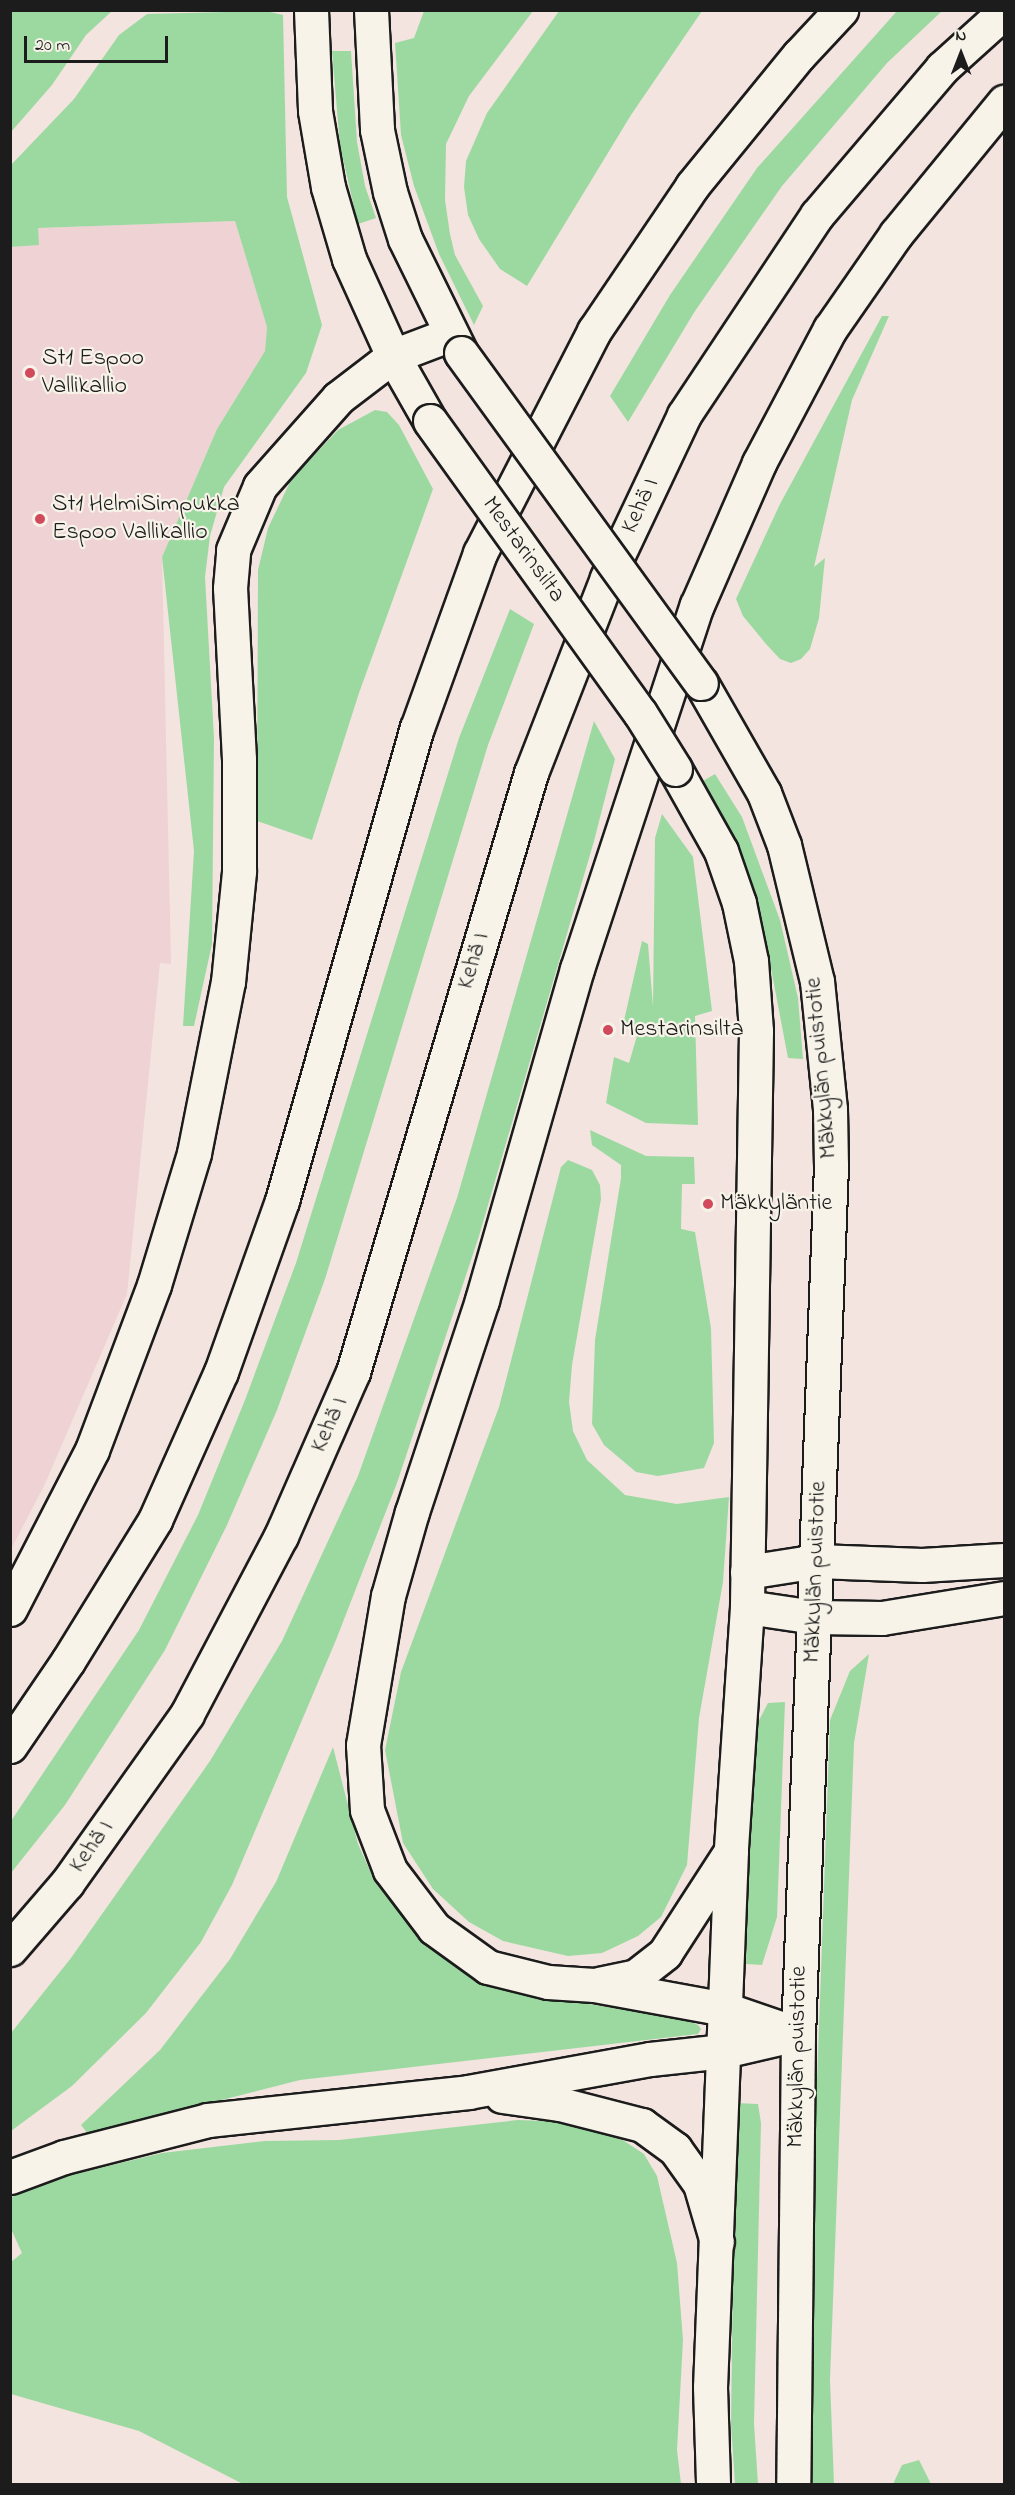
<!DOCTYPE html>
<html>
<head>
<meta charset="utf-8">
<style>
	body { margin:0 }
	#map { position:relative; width:1015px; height:2495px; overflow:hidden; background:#f3e4df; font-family:"Indie Flower",sans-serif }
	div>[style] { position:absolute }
	.built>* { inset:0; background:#eed2d4 }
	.green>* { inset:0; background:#9cd9a1 }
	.roads { filter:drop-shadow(2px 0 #1c1c1c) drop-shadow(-2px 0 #1c1c1c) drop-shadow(0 2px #1c1c1c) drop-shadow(0 -2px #1c1c1c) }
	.tertiary>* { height:33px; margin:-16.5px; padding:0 16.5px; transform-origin:16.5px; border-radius:16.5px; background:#f7f3e8 }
	.secondary>* { height:33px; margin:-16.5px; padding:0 16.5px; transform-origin:16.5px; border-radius:16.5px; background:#f7f3e8 }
	.trunk>* { height:33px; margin:-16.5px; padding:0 16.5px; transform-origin:16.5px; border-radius:16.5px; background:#f7f3e8 }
	.bridges { filter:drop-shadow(2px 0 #1c1c1c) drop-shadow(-2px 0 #1c1c1c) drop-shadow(0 2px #1c1c1c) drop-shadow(0 -2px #1c1c1c) }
	.secondary-bridge>* { height:33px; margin:-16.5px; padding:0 16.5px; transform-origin:16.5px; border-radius:16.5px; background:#f7f3e8 }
	.dots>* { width:16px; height:16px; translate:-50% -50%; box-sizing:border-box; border:3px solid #f7f3e8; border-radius:50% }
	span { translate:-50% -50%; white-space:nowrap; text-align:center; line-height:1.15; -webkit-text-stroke:4.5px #f7f3e8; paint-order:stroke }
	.poi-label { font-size:24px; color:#1c1c1c }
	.left { translate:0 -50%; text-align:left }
	.street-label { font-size:24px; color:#1c1c1c }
	.frame { position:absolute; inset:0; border:12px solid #1c1c1c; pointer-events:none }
	.north { position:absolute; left:931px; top:24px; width:60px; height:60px; -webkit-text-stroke:4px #f7f3e8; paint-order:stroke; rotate:0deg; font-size:16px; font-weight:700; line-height:24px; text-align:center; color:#1c1c1c }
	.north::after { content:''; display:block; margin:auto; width:21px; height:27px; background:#1c1c1c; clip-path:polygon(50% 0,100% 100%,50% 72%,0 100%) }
	.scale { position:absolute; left:24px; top:36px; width:144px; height:27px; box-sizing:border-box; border:3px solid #1c1c1c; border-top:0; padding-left:8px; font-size:18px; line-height:21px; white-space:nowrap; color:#1c1c1c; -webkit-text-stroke:4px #f7f3e8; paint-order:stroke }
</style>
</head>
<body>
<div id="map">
	<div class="built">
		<div style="clip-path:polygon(235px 221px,267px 327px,265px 351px,217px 429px,162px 557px,171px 964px,160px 963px,127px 1294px,44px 1486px,11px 1549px,11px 247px,39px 245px,37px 228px)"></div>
	</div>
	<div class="green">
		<div style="clip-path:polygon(12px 11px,112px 11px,86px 35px,52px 85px,11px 132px)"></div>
		<div style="clip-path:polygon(266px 11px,283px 15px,287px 197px,322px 325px,306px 373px,224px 487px,210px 536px,205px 577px,214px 738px,212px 944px,194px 1026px,183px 1026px,194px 851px,162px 557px,217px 429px,265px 351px,267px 327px,235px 221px,38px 228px,39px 245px,11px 247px,11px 165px,74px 99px,119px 35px,147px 14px)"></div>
		<div style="clip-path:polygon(424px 11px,533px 11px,469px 96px,446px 144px,445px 200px,450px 234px,455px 255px,483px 306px,474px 325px,439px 254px,414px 186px,401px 135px,395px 43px,414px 38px)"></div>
		<div style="clip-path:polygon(559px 11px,702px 11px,631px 115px,527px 286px,500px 269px,479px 239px,468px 215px,464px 187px,466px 161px,487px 113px)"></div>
		<div style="clip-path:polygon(897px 11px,942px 11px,887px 63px,782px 186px,695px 311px,628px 422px,610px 396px,670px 295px,757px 168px)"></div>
		<div style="clip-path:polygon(332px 51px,351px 51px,357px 142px,365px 186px,376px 218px,358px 224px,340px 146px)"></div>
		<div style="clip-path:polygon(882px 316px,889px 316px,852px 400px,814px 567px,825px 558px,819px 618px,810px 649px,801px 659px,791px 663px,780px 659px,766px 644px,743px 616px,736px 599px,780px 504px)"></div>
		<div style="clip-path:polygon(375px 410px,387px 412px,399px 425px,433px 489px,359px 693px,312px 840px,257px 821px,258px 570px,268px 528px,291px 480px,338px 430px)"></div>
		<div style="clip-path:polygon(510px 609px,534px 624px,488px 745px,325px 1279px,277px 1410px,227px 1525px,165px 1650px,65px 1805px,11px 1873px,11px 1821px,139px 1630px,198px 1515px,245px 1400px,296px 1263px,459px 738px)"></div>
		<div style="clip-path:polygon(594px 721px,615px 759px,594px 841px,479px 1236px,397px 1483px,336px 1640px,232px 1885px,201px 1942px,146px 2013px,72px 2086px,11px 2131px,11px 2033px,71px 1958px,210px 1761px,282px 1641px,358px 1476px,457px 1198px)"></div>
		<div style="clip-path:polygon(715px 774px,742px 817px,780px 920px,798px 998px,803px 1059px,788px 1058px,762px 921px,725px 822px,703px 781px)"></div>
		<div style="clip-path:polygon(662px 814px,693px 857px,712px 1011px,695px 1016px,698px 1125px,646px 1123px,606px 1103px,614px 1057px,629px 1063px,639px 1029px,623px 1025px,642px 941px,648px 944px,653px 1006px,655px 838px)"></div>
		<div style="clip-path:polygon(590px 1130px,646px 1156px,694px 1157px,695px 1184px,682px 1184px,681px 1229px,695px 1232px,711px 1328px,714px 1443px,704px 1468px,658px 1476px,636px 1472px,604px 1445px,592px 1424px,595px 1340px,621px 1178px,621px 1165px,592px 1145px)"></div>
		<div style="clip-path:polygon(568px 1160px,592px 1170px,600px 1185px,601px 1199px,572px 1365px,569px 1402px,573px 1431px,587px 1460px,625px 1495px,677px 1504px,729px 1497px,723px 1582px,699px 1718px,687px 1865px,661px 1917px,638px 1936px,602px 1953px,568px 1956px,503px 1941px,469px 1922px,433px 1889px,403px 1843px,385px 1750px,401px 1672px,499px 1407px,561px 1167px)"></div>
		<div style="clip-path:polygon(869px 1654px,854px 1743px,830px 2380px,834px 2484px,810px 2484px,807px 2361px,830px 1720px,850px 1671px)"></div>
		<div style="clip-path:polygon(785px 1702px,777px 1917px,762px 1965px,746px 1964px,750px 1761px,755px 1728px,768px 1703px)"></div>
		<div style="clip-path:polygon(333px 1747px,358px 1844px,375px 1882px,407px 1918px,538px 1996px,684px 2019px,698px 2025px,701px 2029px,698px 2034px,300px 2080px,88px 2134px,81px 2125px,160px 2050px,230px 1959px,276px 1882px)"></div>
		<div style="clip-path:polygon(735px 2103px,758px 2104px,761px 2123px,754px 2424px,758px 2484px,735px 2484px,731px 2424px)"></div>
		<div style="clip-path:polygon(518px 2120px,572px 2122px,612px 2133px,644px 2154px,657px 2176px,677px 2263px,683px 2340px,677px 2450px,681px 2484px,243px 2484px,139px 2431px,11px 2394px,11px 2262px,22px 2253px,11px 2229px,11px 2197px,67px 2176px,162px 2153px,265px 2141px,339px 2140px)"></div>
		<div style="clip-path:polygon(919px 2460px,931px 2484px,893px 2484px,902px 2465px)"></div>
	</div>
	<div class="roads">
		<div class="tertiary">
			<div style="left:747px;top:1572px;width:71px;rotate:-8.9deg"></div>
			<div style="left:817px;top:1561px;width:105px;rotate:2.2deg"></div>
			<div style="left:922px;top:1565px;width:82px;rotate:-3.5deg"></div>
			<div style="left:747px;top:1607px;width:68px;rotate:8.5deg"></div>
			<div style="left:814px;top:1617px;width:68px;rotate:0.8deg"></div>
			<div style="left:882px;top:1618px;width:124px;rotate:-9.3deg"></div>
		</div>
		<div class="secondary">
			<div style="left:311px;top:10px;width:101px;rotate:87.7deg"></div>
			<div style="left:315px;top:111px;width:77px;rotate:80.3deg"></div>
			<div style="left:328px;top:187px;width:75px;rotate:73.7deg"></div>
			<div style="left:349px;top:259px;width:107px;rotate:65.6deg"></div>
			<div style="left:393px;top:356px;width:75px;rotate:60.4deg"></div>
			<div style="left:371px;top:10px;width:120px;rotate:87.1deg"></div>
			<div style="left:377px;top:130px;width:63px;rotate:78.2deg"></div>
			<div style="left:390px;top:192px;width:49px;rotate:72.3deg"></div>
			<div style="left:405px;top:239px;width:127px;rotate:63.8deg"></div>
			<div style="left:701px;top:683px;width:127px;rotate:60.2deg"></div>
			<div style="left:764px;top:793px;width:56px;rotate:69deg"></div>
			<div style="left:784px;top:845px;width:140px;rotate:76.4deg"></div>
			<div style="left:817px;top:981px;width:129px;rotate:84.2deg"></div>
			<div style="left:830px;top:1109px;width:56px;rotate:89deg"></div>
			<div style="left:831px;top:1165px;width:870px;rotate:92.17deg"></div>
			<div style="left:798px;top:2034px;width:450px;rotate:90.6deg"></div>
			<div style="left:675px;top:769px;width:94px;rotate:60.7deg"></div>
			<div style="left:721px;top:851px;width:55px;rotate:70.9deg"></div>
			<div style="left:739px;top:903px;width:59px;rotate:78.3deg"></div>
			<div style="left:751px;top:961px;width:70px;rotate:85.9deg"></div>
			<div style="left:756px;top:1031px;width:576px;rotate:90.9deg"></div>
			<div style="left:747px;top:1607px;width:245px;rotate:93.8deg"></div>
			<div style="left:731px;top:1851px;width:536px;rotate:92.24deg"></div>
			<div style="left:710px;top:2387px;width:97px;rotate:88.2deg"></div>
		</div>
		<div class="trunk">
			<div style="left:10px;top:1609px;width:179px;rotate:-62.7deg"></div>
			<div style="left:92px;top:1450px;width:176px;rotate:-69.4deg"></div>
			<div style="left:154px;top:1285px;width:138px;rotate:-73.1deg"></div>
			<div style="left:194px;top:1153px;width:174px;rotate:-78.8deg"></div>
			<div style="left:228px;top:982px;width:112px;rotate:-84.3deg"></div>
			<div style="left:239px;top:871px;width:112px;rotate:-90deg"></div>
			<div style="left:239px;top:759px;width:171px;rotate:-93deg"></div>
			<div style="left:230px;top:588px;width:38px;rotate:-85deg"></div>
			<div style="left:233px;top:550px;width:69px;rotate:-67.1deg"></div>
			<div style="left:260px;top:486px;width:118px;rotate:-48.4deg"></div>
			<div style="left:338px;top:398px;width:69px;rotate:-37.4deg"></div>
			<div style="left:393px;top:356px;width:62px;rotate:-20.8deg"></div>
			<div style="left:10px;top:1746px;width:103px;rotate:-55.7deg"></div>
			<div style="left:68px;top:1661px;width:166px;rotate:-58.3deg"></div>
			<div style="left:155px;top:1520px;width:162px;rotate:-66deg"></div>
			<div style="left:221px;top:1372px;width:182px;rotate:-70.4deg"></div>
			<div style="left:282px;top:1201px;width:492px;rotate:-74.1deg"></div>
			<div style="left:417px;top:728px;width:186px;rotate:-70.2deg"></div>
			<div style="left:480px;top:553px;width:250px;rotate:-62.8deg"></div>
			<div style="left:594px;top:331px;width:175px;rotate:-55.9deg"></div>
			<div style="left:692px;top:186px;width:169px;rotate:-50.8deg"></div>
			<div style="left:799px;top:55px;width:62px;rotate:-47deg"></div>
			<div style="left:10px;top:1949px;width:87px;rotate:-49.2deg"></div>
			<div style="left:67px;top:1883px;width:207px;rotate:-54.6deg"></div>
			<div style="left:187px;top:1714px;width:201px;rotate:-62.2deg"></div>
			<div style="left:281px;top:1536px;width:179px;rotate:-66.3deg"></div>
			<div style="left:353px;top:1372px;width:625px;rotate:-73.45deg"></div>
			<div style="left:531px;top:773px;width:209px;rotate:-68.7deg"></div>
			<div style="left:607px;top:578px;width:180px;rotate:-64.7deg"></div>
			<div style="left:684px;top:415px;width:240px;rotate:-56.4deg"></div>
			<div style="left:817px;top:215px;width:193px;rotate:-49.6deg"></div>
			<div style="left:942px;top:68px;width:84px;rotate:-42.1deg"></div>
			<div style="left:599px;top:1984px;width:38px;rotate:-12deg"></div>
			<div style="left:636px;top:1976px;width:37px;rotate:-38deg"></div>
			<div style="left:665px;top:1953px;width:121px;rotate:-57.1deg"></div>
			<div style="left:798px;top:2034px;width:77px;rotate:-161.1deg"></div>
			<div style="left:725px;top:2009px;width:133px;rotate:-169.6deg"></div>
			<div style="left:594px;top:1985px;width:46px;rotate:-176.3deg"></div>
			<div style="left:548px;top:1982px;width:62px;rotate:-166deg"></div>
			<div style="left:488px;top:1967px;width:67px;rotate:-144.2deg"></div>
			<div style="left:434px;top:1928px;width:73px;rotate:-127.2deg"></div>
			<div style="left:390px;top:1870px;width:64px;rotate:-111deg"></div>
			<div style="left:367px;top:1810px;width:65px;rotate:-93.5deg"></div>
			<div style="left:363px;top:1745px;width:151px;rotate:-80.5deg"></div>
			<div style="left:388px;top:1596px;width:87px;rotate:-74.1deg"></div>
			<div style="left:412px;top:1512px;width:223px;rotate:-71.7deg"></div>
			<div style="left:482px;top:1300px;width:344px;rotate:-74deg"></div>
			<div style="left:577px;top:969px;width:383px;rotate:-71.8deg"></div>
			<div style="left:697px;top:605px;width:155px;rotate:-66.4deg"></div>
			<div style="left:759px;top:463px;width:152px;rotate:-62.1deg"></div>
			<div style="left:830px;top:329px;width:116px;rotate:-55.2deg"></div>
			<div style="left:896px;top:234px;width:171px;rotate:-50.7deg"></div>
			<div style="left:502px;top:2096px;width:59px;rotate:7.9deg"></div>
			<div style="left:560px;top:2104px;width:85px;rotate:14.4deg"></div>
			<div style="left:642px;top:2125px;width:41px;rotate:36deg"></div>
			<div style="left:675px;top:2149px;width:43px;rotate:54.5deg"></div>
			<div style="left:700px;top:2184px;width:60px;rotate:73.7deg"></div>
			<div style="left:10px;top:2177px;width:58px;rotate:-20.3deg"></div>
			<div style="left:64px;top:2157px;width:149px;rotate:-14.4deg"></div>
			<div style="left:208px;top:2120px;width:262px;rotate:-6.1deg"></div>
			<div style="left:468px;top:2092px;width:185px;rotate:-10.3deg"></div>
			<div style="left:650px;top:2059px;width:74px;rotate:-6.2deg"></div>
			<div style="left:724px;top:2051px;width:75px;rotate:-13.1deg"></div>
		</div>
	</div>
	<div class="bridges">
		<div class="secondary-bridge">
			<div style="left:461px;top:353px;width:408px;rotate:54deg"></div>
			<div style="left:430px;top:421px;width:360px;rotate:54.3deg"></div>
			<div style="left:640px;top:713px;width:66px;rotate:58deg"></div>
		</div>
	</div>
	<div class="dots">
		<div style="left:30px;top:373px;background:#d1495b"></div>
		<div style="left:40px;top:519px;background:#d1495b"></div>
		<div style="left:608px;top:1030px;background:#d1495b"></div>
		<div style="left:708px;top:1204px;background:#d1495b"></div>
	</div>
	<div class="poi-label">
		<span class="left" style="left:42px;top:373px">St1 Espoo<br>Vallikallio</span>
		<span class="left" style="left:52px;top:519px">St1 HelmiSimpukka<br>Espoo Vallikallio</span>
		<span class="left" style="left:620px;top:1030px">Mestarinsilta</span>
		<span class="left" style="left:720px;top:1204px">Mäkkyläntie</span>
	</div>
	<div class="street-label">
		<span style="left:641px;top:506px;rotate:-65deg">Kehä I</span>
		<span style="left:523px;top:550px;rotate:54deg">Mestarinsilta</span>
		<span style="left:474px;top:961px;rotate:-73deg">Kehä I</span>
		<span style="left:822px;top:1068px;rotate:-95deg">Mäkkylän puistotie</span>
		<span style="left:330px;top:1425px;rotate:-66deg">Kehä I</span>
		<span style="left:816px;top:1572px;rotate:-88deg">Mäkkylän puistotie</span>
		<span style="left:92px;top:1847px;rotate:-55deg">Kehä I</span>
		<span style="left:798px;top:2057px;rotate:-89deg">Mäkkylän puistotie</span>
	</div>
	<div class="frame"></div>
	<div class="north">N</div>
	<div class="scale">20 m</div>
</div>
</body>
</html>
